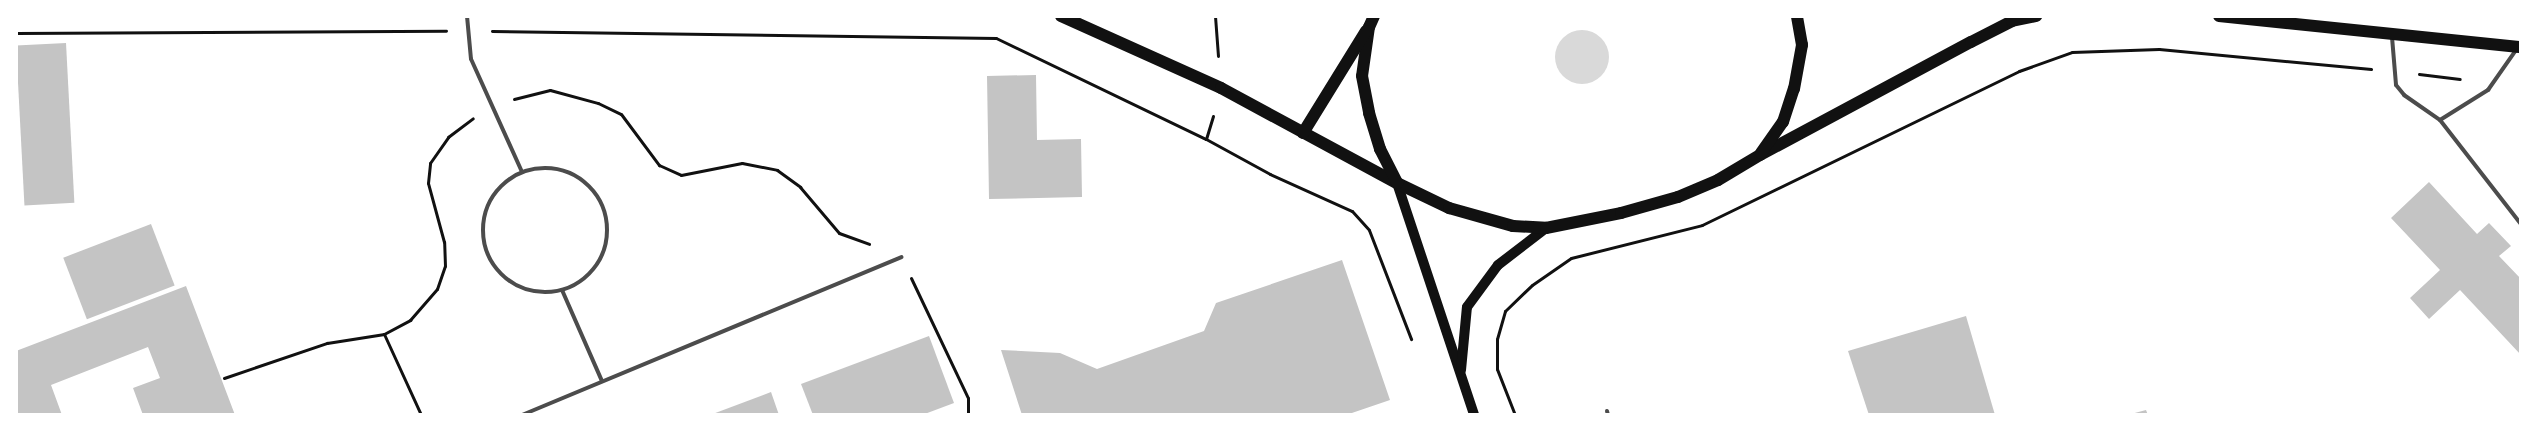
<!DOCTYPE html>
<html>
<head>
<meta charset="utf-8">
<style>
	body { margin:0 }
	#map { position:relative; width:2537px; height:431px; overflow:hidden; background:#fff; font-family:"PT Sans Narrow",sans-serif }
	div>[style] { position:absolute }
	.water>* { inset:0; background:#d9d9d9 }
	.round { border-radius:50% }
	.building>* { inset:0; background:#c4c4c4; transform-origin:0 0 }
	.path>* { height:3px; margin:-1.5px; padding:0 1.5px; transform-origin:1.5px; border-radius:1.5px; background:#111 }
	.service>* { height:4px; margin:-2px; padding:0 2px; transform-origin:2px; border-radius:2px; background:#4c4c4c }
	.service>.ring { margin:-2px; padding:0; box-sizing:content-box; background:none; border:4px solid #4c4c4c; border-radius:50% }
	.secondary>* { height:10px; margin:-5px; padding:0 5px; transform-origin:5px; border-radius:5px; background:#111 }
	.primary>* { height:12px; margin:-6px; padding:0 6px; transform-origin:6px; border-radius:6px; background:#111 }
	span { translate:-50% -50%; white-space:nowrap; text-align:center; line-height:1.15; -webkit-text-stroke:4.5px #fff; paint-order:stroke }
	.frame { position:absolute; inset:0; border:18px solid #fff; pointer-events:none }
</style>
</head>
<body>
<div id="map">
	<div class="water">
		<div class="round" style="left:1555px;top:30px;width:54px;height:54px"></div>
	</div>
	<div class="building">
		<div style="left:66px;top:43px;width:160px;height:50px;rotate:87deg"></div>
		<div style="clip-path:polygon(1036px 75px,1037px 140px,1081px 139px,1082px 197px,989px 199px,987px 76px)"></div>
		<div style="clip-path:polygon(2429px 182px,2477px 234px,2489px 223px,2511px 246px,2499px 256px,2521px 279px,2521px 355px,2460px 290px,2429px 319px,2410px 298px,2440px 270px,2391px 218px)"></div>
		<div style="left:151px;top:224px;width:66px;height:94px;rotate:69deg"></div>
		<div style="clip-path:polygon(1342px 260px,1390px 400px,1346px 415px,1022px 415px,1001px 350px,1060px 353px,1097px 369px,1204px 331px,1216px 303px)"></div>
		<div style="clip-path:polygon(186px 286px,235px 415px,143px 415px,133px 388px,160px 378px,148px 347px,51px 385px,62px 415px,16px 415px,16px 351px)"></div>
		<div style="clip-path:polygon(1966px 316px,1995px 415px,1869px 415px,1848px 351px)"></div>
		<div style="clip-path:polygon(929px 336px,954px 403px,922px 415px,813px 415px,801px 384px)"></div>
		<div style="clip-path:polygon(771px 392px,779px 415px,710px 415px)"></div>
		<div style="clip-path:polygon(2146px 410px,2148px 415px,2132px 415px,2131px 414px)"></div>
	</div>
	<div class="path">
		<div style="left:1215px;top:16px;width:40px;rotate:85.7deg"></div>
		<div style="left:492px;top:31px;width:504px;rotate:0.8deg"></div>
		<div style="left:996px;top:38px;width:233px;rotate:25.7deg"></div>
		<div style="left:1206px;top:139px;width:73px;rotate:28.7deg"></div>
		<div style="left:1270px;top:174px;width:90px;rotate:24.3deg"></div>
		<div style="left:1352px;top:211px;width:25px;rotate:48deg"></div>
		<div style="left:1369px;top:230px;width:117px;rotate:68.9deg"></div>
		<div style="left:16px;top:33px;width:430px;rotate:-0.3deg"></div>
		<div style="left:2419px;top:74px;width:41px;rotate:7deg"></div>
		<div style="left:514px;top:99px;width:37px;rotate:-14deg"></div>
		<div style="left:550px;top:90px;width:50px;rotate:15.2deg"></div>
		<div style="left:598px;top:103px;width:25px;rotate:26deg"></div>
		<div style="left:621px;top:114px;width:64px;rotate:53.3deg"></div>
		<div style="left:659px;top:165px;width:24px;rotate:24deg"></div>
		<div style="left:681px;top:175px;width:62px;rotate:-11.1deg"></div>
		<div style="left:742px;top:163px;width:36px;rotate:11deg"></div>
		<div style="left:777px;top:170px;width:29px;rotate:36deg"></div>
		<div style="left:800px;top:187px;width:60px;rotate:49.7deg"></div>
		<div style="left:839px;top:233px;width:32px;rotate:20deg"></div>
		<div style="left:1206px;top:139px;width:24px;rotate:-73deg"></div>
		<div style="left:911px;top:278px;width:133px;rotate:64.6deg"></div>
		<div style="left:968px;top:398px;width:17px;rotate:90deg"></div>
		<div style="left:384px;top:334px;width:89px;rotate:65.4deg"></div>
		<div style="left:224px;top:378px;width:109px;rotate:-18.8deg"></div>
		<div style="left:327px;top:343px;width:58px;rotate:-9deg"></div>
		<div style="left:384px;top:334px;width:30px;rotate:-28deg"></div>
		<div style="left:410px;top:320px;width:41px;rotate:-48.9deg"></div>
		<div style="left:437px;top:289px;width:24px;rotate:-71deg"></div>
		<div style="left:445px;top:266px;width:24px;rotate:-92deg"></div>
		<div style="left:444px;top:242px;width:61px;rotate:-105.2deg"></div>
		<div style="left:428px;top:183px;width:20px;rotate:-84deg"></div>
		<div style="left:430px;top:163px;width:32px;rotate:-55deg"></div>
		<div style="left:448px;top:137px;width:31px;rotate:-37deg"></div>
		<div style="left:1515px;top:415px;width:49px;rotate:-111.4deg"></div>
		<div style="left:1497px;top:369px;width:30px;rotate:-90deg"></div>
		<div style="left:1497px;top:339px;width:29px;rotate:-74deg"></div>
		<div style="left:1505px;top:311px;width:37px;rotate:-44deg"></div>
		<div style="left:1532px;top:285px;width:47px;rotate:-34.7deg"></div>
		<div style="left:1571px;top:258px;width:135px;rotate:-14.1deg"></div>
		<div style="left:1702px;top:225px;width:352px;rotate:-25.9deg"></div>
		<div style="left:2019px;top:71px;width:56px;rotate:-19.7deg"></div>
		<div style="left:2072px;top:52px;width:87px;rotate:-2deg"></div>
		<div style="left:2159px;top:49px;width:213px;rotate:5.4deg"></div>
	</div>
	<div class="service">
		<div style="left:467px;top:16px;width:43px;rotate:84.7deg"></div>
		<div style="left:471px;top:59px;width:124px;rotate:65.7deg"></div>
		<div style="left:2392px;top:37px;width:48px;rotate:85.2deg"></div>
		<div style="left:2396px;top:85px;width:13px;rotate:51deg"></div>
		<div style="left:2404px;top:95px;width:44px;rotate:34.8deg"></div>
		<div style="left:2440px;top:120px;width:57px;rotate:-32deg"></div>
		<div style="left:2488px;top:90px;width:49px;rotate:-55deg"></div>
		<div style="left:2440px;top:120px;width:132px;rotate:52.1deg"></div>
		<div class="ring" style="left:483px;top:168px;width:120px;height:120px"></div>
		<div style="left:562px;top:290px;width:99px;rotate:66.3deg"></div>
		<div style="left:1607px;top:411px;width:4px;rotate:76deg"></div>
		<div style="left:522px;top:415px;width:411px;rotate:-22.6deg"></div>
	</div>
	<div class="secondary">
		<div style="left:1397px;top:183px;width:244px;rotate:71.6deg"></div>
		<div style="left:1461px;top:370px;width:63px;rotate:-84.6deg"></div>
		<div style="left:1467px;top:307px;width:52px;rotate:-53.6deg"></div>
		<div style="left:1498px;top:265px;width:61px;rotate:-37.6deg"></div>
	</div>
	<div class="primary">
		<div style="left:1061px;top:16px;width:175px;rotate:24.2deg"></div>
		<div style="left:1221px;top:88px;width:200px;rotate:28.4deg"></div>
		<div style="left:1397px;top:183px;width:58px;rotate:25.7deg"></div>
		<div style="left:1449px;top:208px;width:66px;rotate:15.7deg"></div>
		<div style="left:1513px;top:226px;width:33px;rotate:3deg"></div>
		<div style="left:1546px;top:228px;width:76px;rotate:-11.3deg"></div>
		<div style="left:1621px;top:213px;width:59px;rotate:-15.7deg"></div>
		<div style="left:1678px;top:197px;width:43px;rotate:-23deg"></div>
		<div style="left:1718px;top:180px;width:49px;rotate:-30.8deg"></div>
		<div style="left:1760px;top:155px;width:239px;rotate:-28.2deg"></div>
		<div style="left:1971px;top:42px;width:46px;rotate:-27.1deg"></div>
		<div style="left:2012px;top:21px;width:25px;rotate:-12deg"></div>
		<div style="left:1374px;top:16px;width:12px;rotate:114deg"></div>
		<div style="left:1369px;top:27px;width:49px;rotate:98.1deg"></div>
		<div style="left:1362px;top:76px;width:38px;rotate:79deg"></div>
		<div style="left:1369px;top:113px;width:38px;rotate:73deg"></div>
		<div style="left:1380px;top:149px;width:38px;rotate:63deg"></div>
		<div style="left:2219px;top:16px;width:304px;rotate:5.9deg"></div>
		<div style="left:1303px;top:133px;width:120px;rotate:-58.3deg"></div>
		<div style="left:1761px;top:153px;width:38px;rotate:-55deg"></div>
		<div style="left:1783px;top:122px;width:35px;rotate:-72deg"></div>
		<div style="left:1794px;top:89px;width:45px;rotate:-79.7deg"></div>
		<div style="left:1802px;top:45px;width:29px;rotate:-100deg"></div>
	</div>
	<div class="frame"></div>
</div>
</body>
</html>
